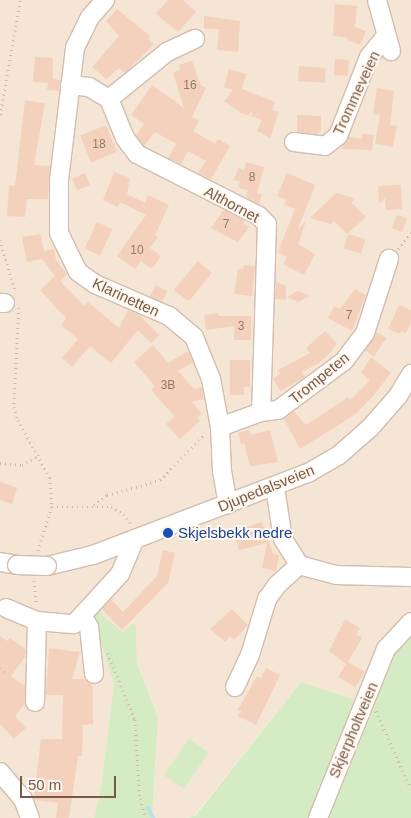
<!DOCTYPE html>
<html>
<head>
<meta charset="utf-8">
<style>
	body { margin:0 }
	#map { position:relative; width:411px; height:818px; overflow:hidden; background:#fdf4e7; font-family:Arial,sans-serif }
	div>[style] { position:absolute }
	.residential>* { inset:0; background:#f5e5d5 }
	.green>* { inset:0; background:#d5ebc4; transform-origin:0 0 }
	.stream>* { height:4px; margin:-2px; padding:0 2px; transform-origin:2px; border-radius:2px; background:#bae2e8 }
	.building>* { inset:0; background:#f3d1bd; transform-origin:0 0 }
	.path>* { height:2.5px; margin-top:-1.25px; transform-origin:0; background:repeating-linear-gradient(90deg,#d9b4a0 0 1px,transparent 0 5px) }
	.roads { filter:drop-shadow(1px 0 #d2bdae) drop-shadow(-1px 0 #d2bdae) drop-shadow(0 1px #d2bdae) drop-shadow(0 -1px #d2bdae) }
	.minor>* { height:18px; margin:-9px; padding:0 9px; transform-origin:9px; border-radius:9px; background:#fff }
	.bridges { filter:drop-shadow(1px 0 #d2bdae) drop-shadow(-1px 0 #d2bdae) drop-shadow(0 1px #d2bdae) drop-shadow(0 -1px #d2bdae) }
	.minor-bridge>* { height:18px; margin:-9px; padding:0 9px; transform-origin:9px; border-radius:9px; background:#fff }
	.dots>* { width:14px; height:14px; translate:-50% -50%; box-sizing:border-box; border:2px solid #fff8ee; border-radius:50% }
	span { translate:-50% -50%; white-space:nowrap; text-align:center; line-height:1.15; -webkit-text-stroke:4px #fff8ee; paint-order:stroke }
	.number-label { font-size:12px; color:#977767 }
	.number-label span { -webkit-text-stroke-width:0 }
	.street-label { font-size:15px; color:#78594a }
	.transit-label { font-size:15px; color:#164399 }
	.left { translate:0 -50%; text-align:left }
	.scale { position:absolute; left:20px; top:776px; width:96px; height:22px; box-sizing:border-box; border:2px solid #78594a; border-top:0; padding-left:6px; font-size:15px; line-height:18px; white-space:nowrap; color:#78594a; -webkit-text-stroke:4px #fff8ee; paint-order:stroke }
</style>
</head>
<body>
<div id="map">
	<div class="residential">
		<div style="clip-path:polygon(0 0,411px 0,411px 623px,367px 704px,301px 682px,194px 816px,186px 818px,152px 818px,158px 717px,137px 664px,136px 626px,123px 633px,93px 619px,114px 684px,101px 788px,94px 818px,0 818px)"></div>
	</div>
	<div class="green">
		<div style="clip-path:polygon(99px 612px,123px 633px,132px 624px,136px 626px,137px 664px,158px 717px,152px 818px,94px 818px,101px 788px,114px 684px,93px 618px)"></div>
		<div style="clip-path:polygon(411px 623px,411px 818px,186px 818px,195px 816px,301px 682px,367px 704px,382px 656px)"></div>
		<div style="left:189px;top:739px;width:24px;height:44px;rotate:35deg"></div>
	</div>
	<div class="stream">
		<div style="left:148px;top:808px;width:11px;rotate:63deg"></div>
	</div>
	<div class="building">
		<div style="clip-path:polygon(168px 0,183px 0,196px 12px,178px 32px,156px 14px)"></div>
		<div style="clip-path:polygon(335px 4px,357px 6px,355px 27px,366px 31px,360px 45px,347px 40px,348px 38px,333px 36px)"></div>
		<div style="clip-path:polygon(117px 9px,150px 36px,148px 39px,154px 44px,125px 73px,119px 68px,106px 79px,92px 67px,119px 36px,106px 21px)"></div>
		<div style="clip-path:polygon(204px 16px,240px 21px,238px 52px,217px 50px,219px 29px,204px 29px)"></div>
		<div style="clip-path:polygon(35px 57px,53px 58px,53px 79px,60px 80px,59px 91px,47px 90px,48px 83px,33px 82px)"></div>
		<div style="left:335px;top:59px;width:14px;height:16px;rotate:4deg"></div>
		<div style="clip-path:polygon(192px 61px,201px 85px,206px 88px,192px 117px,199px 121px,193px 131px,215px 144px,218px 139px,230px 146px,211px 179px,198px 173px,206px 161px,188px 151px,181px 164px,168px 158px,176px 144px,155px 132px,144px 146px,136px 135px,144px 124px,131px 115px,152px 85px,184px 108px,173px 73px,180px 70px,179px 65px)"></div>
		<div style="left:299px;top:66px;width:27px;height:15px;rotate:4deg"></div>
		<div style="clip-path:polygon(229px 69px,246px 74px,242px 89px,275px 102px,272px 110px,279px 112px,270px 138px,257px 131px,262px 120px,251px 116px,253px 111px,248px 115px,241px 113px,224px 101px,233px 90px,224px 87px)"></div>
		<div style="clip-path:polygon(377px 88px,394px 91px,390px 125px,397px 126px,393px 147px,375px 144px,380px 115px,373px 114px)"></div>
		<div style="clip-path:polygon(25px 100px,45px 103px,34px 165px,50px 166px,48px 199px,27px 199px,25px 217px,7px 216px,9px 185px,15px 186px)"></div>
		<div style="clip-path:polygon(297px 115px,321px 116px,321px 131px,316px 134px,297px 132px)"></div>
		<div style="left:106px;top:125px;width:29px;height:28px;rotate:68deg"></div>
		<div style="clip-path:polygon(362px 134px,374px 135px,372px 150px,341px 149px,349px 137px,362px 139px)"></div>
		<div style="clip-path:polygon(246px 162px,264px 167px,257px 193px,262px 195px,259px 204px,246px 197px,248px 190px,238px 188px,240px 181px,234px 180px,238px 168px,244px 170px)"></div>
		<div style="clip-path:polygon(114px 172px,130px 178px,127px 194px,145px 203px,148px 195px,169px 205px,155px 235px,158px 237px,150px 248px,161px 256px,152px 269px,141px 261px,135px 269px,117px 256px,146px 215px,120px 202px,118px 207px,103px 200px)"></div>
		<div style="left:85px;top:173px;width:13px;height:14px;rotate:67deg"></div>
		<div style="clip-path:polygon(287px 173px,315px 185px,298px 229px,306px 221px,298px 244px,315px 254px,304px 275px,283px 264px,287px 257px,278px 252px,295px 209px,284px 205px,286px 200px,277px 196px)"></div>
		<div style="clip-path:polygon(401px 185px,402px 209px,386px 210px,385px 198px,379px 204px,378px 186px)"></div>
		<div style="clip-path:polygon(336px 193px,354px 198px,352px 203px,366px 217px,347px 234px,334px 221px,330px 224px,310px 218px)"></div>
		<div style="clip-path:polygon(224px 210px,245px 221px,243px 224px,249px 227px,238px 242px,211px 228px)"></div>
		<div style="left:397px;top:215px;width:11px;height:14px;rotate:22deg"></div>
		<div style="left:97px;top:222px;width:17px;height:29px;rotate:25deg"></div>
		<div style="clip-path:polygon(40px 234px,44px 251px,54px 249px,56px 260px,67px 274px,60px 281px,84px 306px,88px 302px,119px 328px,128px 310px,140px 316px,159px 335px,151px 343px,138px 330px,111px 363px,90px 346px,72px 367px,62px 358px,78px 339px,61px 325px,66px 318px,40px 290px,55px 276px,42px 259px,27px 262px,22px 237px)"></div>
		<div style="left:348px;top:234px;width:18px;height:15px;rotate:16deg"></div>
		<div style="clip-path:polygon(198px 261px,212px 273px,190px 300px,186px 300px,174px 290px)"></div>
		<div style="clip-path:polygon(244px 265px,255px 266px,252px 296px,234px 294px,238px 269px,243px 269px)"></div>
		<div style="clip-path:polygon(276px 282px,286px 286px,286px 300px,275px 299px)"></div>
		<div style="left:156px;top:285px;width:13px;height:13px;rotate:29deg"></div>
		<div style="clip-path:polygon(355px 289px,366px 295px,352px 331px,328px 318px,334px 306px,340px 309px)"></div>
		<div style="clip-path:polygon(298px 291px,310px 296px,298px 302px,287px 297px)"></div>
		<div style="clip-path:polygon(399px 305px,411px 310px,411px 322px,406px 333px,401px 331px,400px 334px,388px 329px)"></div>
		<div style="clip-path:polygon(218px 313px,218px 316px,251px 316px,251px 340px,234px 340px,234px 326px,206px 330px,204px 315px)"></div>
		<div style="clip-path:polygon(325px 331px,337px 343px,332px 351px,319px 363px,302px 372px,305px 377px,280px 391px,273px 378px,280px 374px,278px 370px,310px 353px,306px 348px)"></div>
		<div style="left:377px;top:332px;width:11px;height:22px;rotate:34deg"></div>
		<div style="clip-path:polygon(153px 345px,168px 363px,188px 351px,193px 362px,178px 371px,194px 389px,202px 387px,204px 399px,192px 402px,202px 414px,197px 418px,200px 421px,180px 439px,166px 424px,175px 417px,151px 390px,155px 386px,134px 362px)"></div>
		<div style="clip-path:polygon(371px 357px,391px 373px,374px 395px,356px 414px,300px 449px,284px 419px,294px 411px,306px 425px,348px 397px,350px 400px,370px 380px,361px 373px)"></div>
		<div style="clip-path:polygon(230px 360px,250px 360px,250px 387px,244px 387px,244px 395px,230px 395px)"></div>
		<div style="clip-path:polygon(249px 430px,251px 435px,270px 430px,278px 462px,250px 466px,244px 443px,241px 444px,238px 433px)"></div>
		<div style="clip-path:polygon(0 482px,17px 488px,12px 504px,0 500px)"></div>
		<div style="clip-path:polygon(262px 522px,273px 554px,279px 555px,276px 571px,262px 568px,267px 543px,239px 550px,236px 540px,240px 538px,237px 530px)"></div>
		<div style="clip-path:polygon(163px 550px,175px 553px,168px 583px,122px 630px,102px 609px,111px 599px,123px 612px,157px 576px)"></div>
		<div style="clip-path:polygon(232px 609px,248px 625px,234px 640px,230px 636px,225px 642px,210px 629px)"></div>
		<div style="clip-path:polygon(345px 619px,360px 628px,356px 634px,362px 638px,348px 662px,365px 672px,355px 687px,338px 677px,346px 664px,329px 651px)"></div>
		<div style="clip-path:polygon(0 636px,7px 641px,10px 638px,26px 650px,25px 657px,11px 676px,25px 686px,25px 704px,15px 716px,26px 728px,14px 739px,0 724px)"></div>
		<div style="clip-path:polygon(49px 648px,80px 652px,72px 679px,85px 679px,93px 687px,93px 724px,83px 725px,82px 756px,78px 756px,69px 818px,56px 818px,58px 803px,35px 800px,34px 797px,41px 739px,62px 739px,63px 695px,46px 695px)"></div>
		<div style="clip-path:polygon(266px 668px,280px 675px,256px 725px,238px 716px,241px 711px,238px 710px,257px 676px,261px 678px)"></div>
	</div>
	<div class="path">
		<div style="left:0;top:115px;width:117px;rotate:-80.1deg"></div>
		<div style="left:0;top:240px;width:55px;rotate:73.2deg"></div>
		<div style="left:398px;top:249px;width:21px;rotate:-51deg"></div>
		<div style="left:19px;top:308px;width:99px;rotate:92.9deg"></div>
		<div style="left:14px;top:407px;width:14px;rotate:73deg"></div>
		<div style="left:18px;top:420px;width:66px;rotate:61.1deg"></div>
		<div style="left:50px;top:478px;width:29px;rotate:86deg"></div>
		<div style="left:52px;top:507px;width:46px;rotate:107.7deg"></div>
		<div style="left:0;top:463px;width:22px;rotate:5deg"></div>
		<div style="left:22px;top:465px;width:20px;rotate:-30deg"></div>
		<div style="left:94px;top:505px;width:16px;rotate:-38deg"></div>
		<div style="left:107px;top:495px;width:55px;rotate:-15.8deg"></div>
		<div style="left:160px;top:480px;width:65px;rotate:-46.2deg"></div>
		<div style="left:52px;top:507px;width:59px"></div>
		<div style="left:111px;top:507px;width:15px;rotate:28deg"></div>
		<div style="left:124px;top:514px;width:14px;rotate:54deg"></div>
		<div style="left:34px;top:581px;width:24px;rotate:83deg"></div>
		<div style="left:108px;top:653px;width:72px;rotate:68.1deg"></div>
		<div style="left:135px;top:720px;width:79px;rotate:86.4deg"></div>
		<div style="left:140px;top:799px;width:20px;rotate:72deg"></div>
		<div style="left:0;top:668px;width:6px;rotate:39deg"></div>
		<div style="left:376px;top:711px;width:85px;rotate:65.8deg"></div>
	</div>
	<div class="roads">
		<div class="minor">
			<div style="left:105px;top:0;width:23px;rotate:131deg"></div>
			<div style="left:90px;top:17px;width:34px;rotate:116deg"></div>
			<div style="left:75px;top:48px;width:133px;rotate:96.9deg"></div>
			<div style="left:59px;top:180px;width:53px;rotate:90deg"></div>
			<div style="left:59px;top:233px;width:43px;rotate:64deg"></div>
			<div style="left:78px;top:272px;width:21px;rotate:35deg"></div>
			<div style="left:95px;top:284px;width:81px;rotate:23.4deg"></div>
			<div style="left:169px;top:316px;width:33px;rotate:40deg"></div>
			<div style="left:194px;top:337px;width:45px;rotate:68deg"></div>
			<div style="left:211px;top:379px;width:49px;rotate:79.4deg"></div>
			<div style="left:220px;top:427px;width:44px;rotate:87.4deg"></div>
			<div style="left:222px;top:471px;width:34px;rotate:80deg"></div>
			<div style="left:377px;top:0;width:53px;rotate:74.6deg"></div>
			<div style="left:70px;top:85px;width:19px;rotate:6deg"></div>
			<div style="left:89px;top:87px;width:23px;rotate:31deg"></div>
			<div style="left:109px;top:99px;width:42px;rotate:67.7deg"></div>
			<div style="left:125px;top:138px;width:20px;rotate:53deg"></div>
			<div style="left:137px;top:154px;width:137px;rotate:26.9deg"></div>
			<div style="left:259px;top:216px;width:11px;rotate:45deg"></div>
			<div style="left:267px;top:224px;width:188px;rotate:91.8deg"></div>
			<div style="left:109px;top:99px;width:75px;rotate:-39deg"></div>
			<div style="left:167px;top:52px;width:31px;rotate:-25deg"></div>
			<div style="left:294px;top:142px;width:31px;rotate:7deg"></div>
			<div style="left:325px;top:146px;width:16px;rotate:-38deg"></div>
			<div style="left:338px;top:136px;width:85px;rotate:-68.6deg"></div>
			<div style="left:369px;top:57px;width:27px;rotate:-51deg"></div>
			<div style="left:0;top:303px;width:5px"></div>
			<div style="left:220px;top:427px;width:44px;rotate:-20.1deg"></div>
			<div style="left:261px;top:412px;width:17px;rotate:-7deg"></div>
			<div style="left:278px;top:410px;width:82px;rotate:-36.6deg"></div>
			<div style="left:344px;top:361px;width:35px;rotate:-53deg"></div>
			<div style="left:365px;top:333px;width:78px;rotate:-72deg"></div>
			<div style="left:275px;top:487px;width:53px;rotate:81.3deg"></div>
			<div style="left:283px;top:539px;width:31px;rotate:58deg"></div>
			<div style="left:299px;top:565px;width:38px;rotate:15deg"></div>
			<div style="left:336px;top:575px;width:75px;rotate:1.5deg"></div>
			<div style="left:0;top:562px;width:17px;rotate:10deg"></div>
			<div style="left:47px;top:566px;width:47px;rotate:-13.4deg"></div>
			<div style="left:93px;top:555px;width:230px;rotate:-20.9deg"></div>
			<div style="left:308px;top:473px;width:36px;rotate:-30deg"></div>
			<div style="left:339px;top:455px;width:41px;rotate:-41.1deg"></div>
			<div style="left:370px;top:428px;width:43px;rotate:-48.8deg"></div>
			<div style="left:398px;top:396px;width:26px;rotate:-59deg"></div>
			<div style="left:6px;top:608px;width:34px;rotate:23deg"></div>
			<div style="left:37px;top:621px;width:37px;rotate:5deg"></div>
			<div style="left:74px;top:624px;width:68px;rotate:-47.4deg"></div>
			<div style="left:120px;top:574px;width:38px;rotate:-67deg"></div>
			<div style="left:83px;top:617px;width:12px;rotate:59deg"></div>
			<div style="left:89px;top:627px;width:47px;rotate:83.9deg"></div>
			<div style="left:235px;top:687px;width:35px;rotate:-65deg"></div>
			<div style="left:250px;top:655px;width:59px;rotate:-73.1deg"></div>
			<div style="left:267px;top:599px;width:17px;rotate:-54deg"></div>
			<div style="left:277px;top:585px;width:30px;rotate:-42deg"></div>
			<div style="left:35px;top:702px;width:81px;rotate:-88.6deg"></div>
			<div style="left:0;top:772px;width:35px;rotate:50deg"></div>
			<div style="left:23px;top:799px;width:20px;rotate:70deg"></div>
			<div style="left:318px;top:818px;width:182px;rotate:-68.1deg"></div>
			<div style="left:386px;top:649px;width:37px;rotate:-47deg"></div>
		</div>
	</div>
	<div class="bridges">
		<div class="minor-bridge">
			<div style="left:17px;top:565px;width:30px;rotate:2deg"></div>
		</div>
	</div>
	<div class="dots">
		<div style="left:168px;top:533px;background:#1a4fb4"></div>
	</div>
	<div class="number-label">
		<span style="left:190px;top:86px">16</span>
		<span style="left:99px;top:145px">18</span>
		<span style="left:252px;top:178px">8</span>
		<span style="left:226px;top:225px">7</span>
		<span style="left:137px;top:251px">10</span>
		<span style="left:349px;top:316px">7</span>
		<span style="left:241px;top:327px">3</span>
		<span style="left:168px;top:386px">3B</span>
	</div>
	<div class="street-label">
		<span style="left:356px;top:93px;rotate:-65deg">Trommeveien</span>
		<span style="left:232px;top:204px;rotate:28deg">Althornet</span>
		<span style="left:126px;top:297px;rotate:25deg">Klarinetten</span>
		<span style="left:319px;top:378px;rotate:-39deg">Trompeten</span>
		<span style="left:266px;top:488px;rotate:-22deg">Djupedalsveien</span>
		<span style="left:353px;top:730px;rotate:-67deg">Skjerpholtveien</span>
	</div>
	<div class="transit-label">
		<span class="left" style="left:178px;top:533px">Skjelsbekk nedre</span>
	</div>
	<div class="scale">50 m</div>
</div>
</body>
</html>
